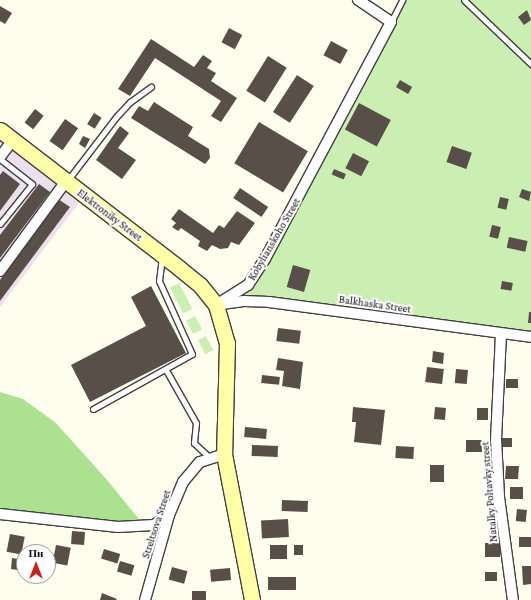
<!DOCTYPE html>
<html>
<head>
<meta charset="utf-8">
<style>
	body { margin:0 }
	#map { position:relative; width:531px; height:600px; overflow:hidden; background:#fffded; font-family:"Crimson Pro",serif }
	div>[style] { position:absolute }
	.industrial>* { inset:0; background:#ede0ed }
	.green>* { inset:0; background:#cbeeb2; transform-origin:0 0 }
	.forest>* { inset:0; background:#abe18f }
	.building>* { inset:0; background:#574f48; transform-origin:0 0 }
	.roads { filter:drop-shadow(1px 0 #404040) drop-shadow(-1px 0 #404040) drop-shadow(0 1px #404040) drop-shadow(0 -1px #404040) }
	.lane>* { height:5px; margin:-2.5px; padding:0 2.5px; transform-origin:2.5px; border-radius:2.5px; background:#fff }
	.street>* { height:10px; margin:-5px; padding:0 5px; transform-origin:5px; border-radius:5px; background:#fff }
	.secondary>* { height:15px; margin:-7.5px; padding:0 7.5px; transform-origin:7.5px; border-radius:7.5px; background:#ffffa8 }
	span { translate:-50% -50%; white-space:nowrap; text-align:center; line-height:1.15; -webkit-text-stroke:4px #fff; paint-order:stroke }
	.street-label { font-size:11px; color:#0d0d0d }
	.north { position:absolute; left:16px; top:544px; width:40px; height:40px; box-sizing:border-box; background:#fff; border:1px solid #9e9e9e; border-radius:50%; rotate:0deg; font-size:11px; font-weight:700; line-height:16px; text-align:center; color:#0d0d0d }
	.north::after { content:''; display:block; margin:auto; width:14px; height:18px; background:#cc2016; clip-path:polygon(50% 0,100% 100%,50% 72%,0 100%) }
</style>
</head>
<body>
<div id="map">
	<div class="industrial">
		<div style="clip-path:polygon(0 130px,85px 195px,0 307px)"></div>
	</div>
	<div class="green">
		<div style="clip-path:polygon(402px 0,531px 0,531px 337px,269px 302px,216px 305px,248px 285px)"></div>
		<div style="left:179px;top:283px;width:29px;height:10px;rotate:63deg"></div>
		<div style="left:195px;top:316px;width:15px;height:10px;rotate:62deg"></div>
		<div style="left:206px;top:336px;width:16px;height:9px;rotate:63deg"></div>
	</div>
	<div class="forest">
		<div style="clip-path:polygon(0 392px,23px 399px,56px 423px,107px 480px,143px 524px,0 513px)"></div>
	</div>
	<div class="building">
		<div style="clip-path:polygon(0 6px,12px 13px,5px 24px,0 21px)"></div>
		<div style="clip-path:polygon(527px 10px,531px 20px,524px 25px,518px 17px)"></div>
		<div style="left:229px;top:28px;width:15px;height:16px;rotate:28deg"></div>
		<div style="clip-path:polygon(151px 39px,194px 67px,203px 55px,212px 61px,207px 68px,216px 73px,211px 81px,237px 98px,221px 122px,211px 116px,221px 101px,155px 58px,130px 96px,118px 89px)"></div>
		<div style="left:331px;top:41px;width:19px;height:16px;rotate:28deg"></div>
		<div style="left:268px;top:56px;width:22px;height:41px;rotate:32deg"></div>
		<div style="left:297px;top:75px;width:20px;height:44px;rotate:33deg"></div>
		<div style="left:400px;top:80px;width:14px;height:8px;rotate:30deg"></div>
		<div style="clip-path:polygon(154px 102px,193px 127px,188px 136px,209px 149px,210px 158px,205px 164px,131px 118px,139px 106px,148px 111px)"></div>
		<div style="left:359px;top:103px;width:36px;height:30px;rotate:28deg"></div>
		<div style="left:35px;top:109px;width:11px;height:17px;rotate:38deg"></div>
		<div style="left:94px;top:113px;width:9px;height:13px;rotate:32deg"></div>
		<div style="left:65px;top:119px;width:16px;height:27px;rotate:35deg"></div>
		<div style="left:259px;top:122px;width:57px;height:48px;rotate:31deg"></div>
		<div style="clip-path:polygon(120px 126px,129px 133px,118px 148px,136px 160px,122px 179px,96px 160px)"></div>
		<div style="clip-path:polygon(83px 136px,90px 139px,85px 148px,79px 144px)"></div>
		<div style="left:452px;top:146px;width:21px;height:17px;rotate:19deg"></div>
		<div style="left:353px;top:153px;width:18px;height:17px;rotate:27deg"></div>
		<div style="left:334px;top:169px;width:13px;height:6px;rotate:23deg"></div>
		<div style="clip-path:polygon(3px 171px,20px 184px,0 211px,0 175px)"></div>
		<div style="clip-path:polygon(39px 184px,50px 192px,0 258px,0 235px)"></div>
		<div style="left:240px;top:188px;width:34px;height:12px;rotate:34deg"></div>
		<div style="clip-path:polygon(522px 189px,531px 192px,529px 201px,519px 197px)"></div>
		<div style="left:500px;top:197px;width:9px;height:11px;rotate:13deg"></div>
		<div style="clip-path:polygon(58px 199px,70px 207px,0 301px,0 280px)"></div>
		<div style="clip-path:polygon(179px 209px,213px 233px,219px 225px,224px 228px,237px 211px,255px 223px,239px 245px,231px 242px,228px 248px,220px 249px,212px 245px,207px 251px,198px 246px,200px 241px,181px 228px,178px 231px,172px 227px,176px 223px,171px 219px)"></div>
		<div style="left:492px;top:225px;width:9px;height:12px;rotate:13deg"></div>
		<div style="left:509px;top:237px;width:19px;height:11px;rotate:12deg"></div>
		<div style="left:293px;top:265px;width:18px;height:23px;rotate:16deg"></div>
		<div style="left:502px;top:281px;width:11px;height:8px;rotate:10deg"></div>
		<div style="clip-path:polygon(151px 286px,186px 353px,90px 402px,71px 365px,146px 326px,131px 297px)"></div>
		<div style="clip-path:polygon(529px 312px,531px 312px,531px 323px,528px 323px)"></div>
		<div style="left:278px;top:328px;width:23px;height:13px;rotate:7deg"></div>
		<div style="clip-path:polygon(433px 351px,444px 353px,443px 364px,432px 362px)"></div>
		<div style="clip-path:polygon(278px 358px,303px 362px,300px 389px,282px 386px,284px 371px,276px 370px)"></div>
		<div style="left:427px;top:367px;width:17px;height:15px;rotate:7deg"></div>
		<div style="left:456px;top:369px;width:12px;height:14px;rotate:5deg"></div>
		<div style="left:262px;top:375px;width:18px;height:8px;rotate:6deg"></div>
		<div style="left:506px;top:379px;width:12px;height:9px"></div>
		<div style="clip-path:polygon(353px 407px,385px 410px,381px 445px,354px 442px,356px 422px,352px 422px)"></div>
		<div style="left:435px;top:407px;width:11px;height:12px;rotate:5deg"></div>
		<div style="left:477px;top:408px;width:11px;height:12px"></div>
		<div style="left:245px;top:427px;width:22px;height:10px;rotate:5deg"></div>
		<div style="left:501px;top:438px;width:11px;height:9px"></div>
		<div style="left:466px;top:440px;width:16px;height:12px"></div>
		<div style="left:252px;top:445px;width:26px;height:11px;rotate:2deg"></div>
		<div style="left:396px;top:446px;width:18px;height:12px;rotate:3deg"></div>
		<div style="left:430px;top:465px;width:14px;height:17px"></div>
		<div style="clip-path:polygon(506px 466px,519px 466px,518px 479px,505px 479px)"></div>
		<div style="left:510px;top:487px;width:13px;height:12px"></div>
		<div style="left:282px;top:500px;width:26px;height:11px;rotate:2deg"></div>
		<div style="left:517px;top:509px;width:10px;height:12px;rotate:6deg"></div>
		<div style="left:288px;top:519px;width:18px;height:27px;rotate:87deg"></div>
		<div style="left:72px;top:531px;width:13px;height:13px;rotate:4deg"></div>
		<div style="left:10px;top:534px;width:15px;height:18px;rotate:11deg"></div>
		<div style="left:519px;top:537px;width:12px;height:10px"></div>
		<div style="left:485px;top:543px;width:15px;height:14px"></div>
		<div style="left:56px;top:545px;width:15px;height:18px;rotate:11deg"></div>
		<div style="left:270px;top:545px;width:17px;height:14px"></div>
		<div style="left:294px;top:545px;width:9px;height:10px"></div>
		<div style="left:104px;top:549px;width:17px;height:10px;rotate:17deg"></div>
		<div style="clip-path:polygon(12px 558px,24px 560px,24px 571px,11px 569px)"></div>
		<div style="left:120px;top:561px;width:15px;height:11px;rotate:16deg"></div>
		<div style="clip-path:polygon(522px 566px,531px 566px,531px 584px,523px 585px)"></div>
		<div style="left:172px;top:567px;width:16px;height:13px;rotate:15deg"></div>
		<div style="left:230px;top:568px;width:12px;height:20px;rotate:85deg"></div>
		<div style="left:485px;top:572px;width:12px;height:9px"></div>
		<div style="left:268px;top:577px;width:28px;height:13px"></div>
		<div style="left:192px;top:591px;width:14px;height:9px"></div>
		<div style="clip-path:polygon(102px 593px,117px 599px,116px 600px,100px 600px)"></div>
	</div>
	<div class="roads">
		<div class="lane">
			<div style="left:464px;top:0;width:93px;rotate:43.7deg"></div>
			<div style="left:391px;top:22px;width:25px;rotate:-63deg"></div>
			<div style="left:0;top:159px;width:41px;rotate:38deg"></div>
			<div style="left:32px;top:184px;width:51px;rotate:128.7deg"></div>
			<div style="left:67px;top:181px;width:81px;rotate:-52.6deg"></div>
			<div style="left:116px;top:117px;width:21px;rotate:-47deg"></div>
			<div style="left:130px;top:102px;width:26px;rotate:-36deg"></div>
			<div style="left:166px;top:370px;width:61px;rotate:60.5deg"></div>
			<div style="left:196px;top:423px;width:20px;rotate:96deg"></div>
			<div style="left:194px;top:443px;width:21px;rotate:43deg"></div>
			<div style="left:93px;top:409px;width:113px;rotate:-29.1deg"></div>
			<div style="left:192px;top:354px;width:80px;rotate:-114.3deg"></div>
			<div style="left:159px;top:281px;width:23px;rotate:-83deg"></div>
		</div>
		<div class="street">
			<div style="left:0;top:157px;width:21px;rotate:-53deg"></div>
			<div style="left:0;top:271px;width:112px;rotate:-53.7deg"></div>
			<div style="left:222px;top:304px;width:22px;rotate:-8deg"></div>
			<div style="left:244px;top:301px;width:25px;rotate:2deg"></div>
			<div style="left:269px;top:302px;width:264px;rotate:7.6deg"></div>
			<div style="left:216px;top:305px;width:38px;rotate:-32deg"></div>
			<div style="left:248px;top:285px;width:31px;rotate:-57deg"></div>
			<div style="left:265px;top:259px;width:268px;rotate:-62deg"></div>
			<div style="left:391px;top:22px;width:40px;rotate:-146deg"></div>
			<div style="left:501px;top:334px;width:105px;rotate:92.7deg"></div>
			<div style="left:496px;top:439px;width:58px;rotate:87deg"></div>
			<div style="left:499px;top:497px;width:104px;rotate:82.3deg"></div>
			<div style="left:0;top:514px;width:119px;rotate:6.3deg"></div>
			<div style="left:118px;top:527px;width:36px;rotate:-3deg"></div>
			<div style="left:154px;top:525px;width:18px;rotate:-34deg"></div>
			<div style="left:145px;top:600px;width:88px;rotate:-74.2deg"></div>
			<div style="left:169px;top:515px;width:36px;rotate:-67deg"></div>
			<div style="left:183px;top:482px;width:26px;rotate:-50deg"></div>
			<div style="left:200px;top:462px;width:25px;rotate:-18deg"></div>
		</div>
		<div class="secondary">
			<div style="left:0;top:130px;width:226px;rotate:37.6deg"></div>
			<div style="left:179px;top:268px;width:27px;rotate:39deg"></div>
			<div style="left:200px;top:285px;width:26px;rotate:51deg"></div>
			<div style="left:216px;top:305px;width:40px;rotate:74deg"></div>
			<div style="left:227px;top:343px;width:111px;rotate:91.5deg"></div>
			<div style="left:224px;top:454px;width:149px;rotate:79.1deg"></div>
		</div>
	</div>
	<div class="street-label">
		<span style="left:110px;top:215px;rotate:37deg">Elektroniky Street</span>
		<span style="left:274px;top:239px;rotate:-60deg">Kobylianskoho Street</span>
		<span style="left:375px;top:304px;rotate:8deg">Balkhaska Street</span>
		<span style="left:489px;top:492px;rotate:-95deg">Natalky Poltavky street</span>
		<span style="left:156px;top:524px;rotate:-72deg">Streltsova Street</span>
	</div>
	<div class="north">Пн</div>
</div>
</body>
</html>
